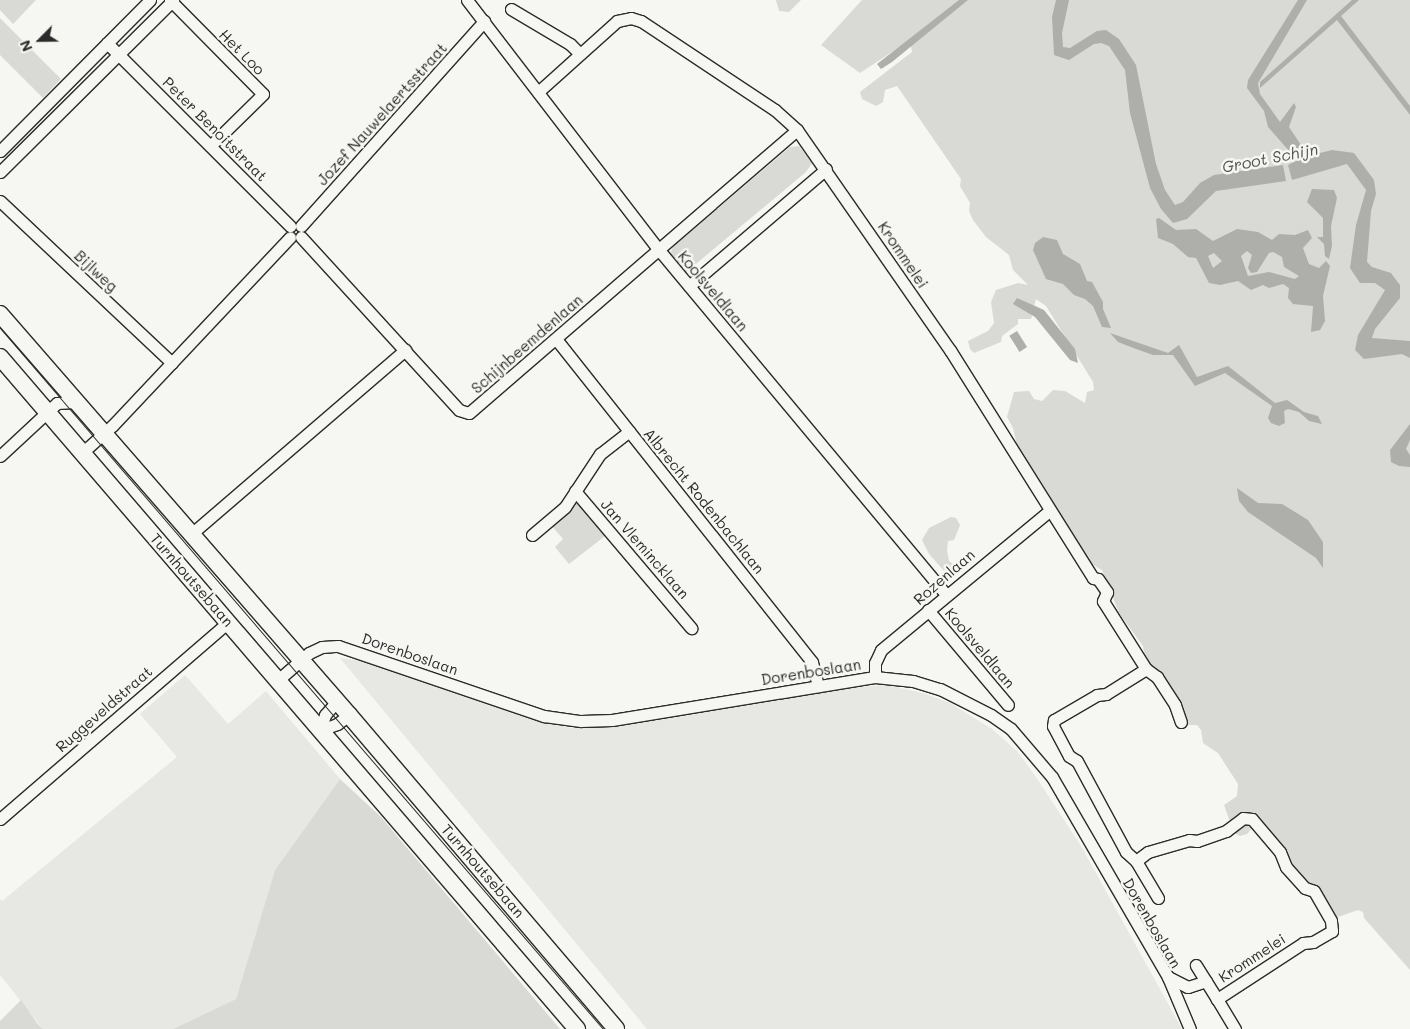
<!DOCTYPE html>
<html>
<head>
<meta charset="utf-8">
<style>
	body { margin:0 }
	#map { position:relative; width:1410px; height:1029px; overflow:hidden; background:#f6f6f2; font-family:Mali,sans-serif }
	div>[style] { position:absolute }
	.built>* { inset:0; background:#e7e7e3 }
	.green>* { inset:0; background:#d9d9d5 }
	.water>* { inset:0; background:#aeaeab; transform-origin:0 0 }
	.roads { filter:drop-shadow(1px 0 #2b2b2b) drop-shadow(-1px 0 #2b2b2b) drop-shadow(0 1px #2b2b2b) drop-shadow(0 -1px #2b2b2b) }
	.street>* { height:11px; margin:-5.5px; padding:0 5.5px; transform-origin:5.5px; border-radius:5.5px; background:#f6f6f2 }
	.secondary>* { height:16px; margin:-8px; padding:0 8px; transform-origin:8px; border-radius:8px; background:#f6f6f2 }
	.tram>* { height:1px; margin:-0.5px; padding:0 0.5px; transform-origin:0.5px; border-radius:0.5px; background:#2b2b2b }
	span { translate:-50% -50%; white-space:nowrap; text-align:center; line-height:1.15; -webkit-text-stroke:5px #f6f6f2; paint-order:stroke }
	.street-label { font-size:15px; color:#2b2b2b }
	.water-label { font-size:16px; color:#525251; font-style:italic }
	.north { position:absolute; left:15px; top:15px; width:50px; height:50px; -webkit-text-stroke:4px #f6f6f2; paint-order:stroke; rotate:247deg; font-size:14px; font-weight:700; line-height:20px; text-align:center; color:#2b2b2b }
	.north::after { content:''; display:block; margin:auto; width:18px; height:22px; background:#2b2b2b; clip-path:polygon(50% 0,100% 100%,50% 72%,0 100%) }
</style>
</head>
<body>
<div id="map">
	<div class="built">
		<div style="clip-path:polygon(340px 658px,369px 662px,569px 728px,644px 722px,814px 691px,886px 685px,923px 693px,950px 703px,992px 729px,1017px 751px,1036px 777px,1081px 846px,1182px 1029px,647px 1029px)"></div>
		<div style="clip-path:polygon(185px 675px,228px 724px,266px 691px,340px 779px,275px 870px,236px 999px,173px 1029px,43px 1029px,0 975px,0 899px,2px 901px,177px 757px,140px 714px)"></div>
	</div>
	<div class="green">
		<div style="clip-path:polygon(0 0,36px 0,13px 24px,0 10px)"></div>
		<div style="clip-path:polygon(776px 0,801px 0,789px 12px,779px 11px)"></div>
		<div style="clip-path:polygon(862px 0,1410px 0,1410px 970px,1364px 918px,1363px 912px,1358px 910px,1335px 918px,1319px 911px,1317px 894px,1254px 826px,1247px 834px,1240px 836px,1234px 833px,1224px 805px,1237px 796px,1238px 784px,1218px 753px,1203px 743px,1201px 730px,1197px 725px,1182px 725px,1175px 716px,1146px 664px,1143px 646px,1119px 613px,1102px 570px,1088px 562px,1063px 518px,1042px 490px,1037px 475px,1031px 474px,1025px 456px,1018px 450px,1013px 428px,1007px 417px,1014px 392px,1029px 391px,1034px 399px,1042px 401px,1053px 390px,1065px 391px,1085px 403px,1087px 392px,1094px 390px,1093px 382px,1046px 306px,1036px 299px,1031px 319px,1018px 319px,1018px 324px,1002px 336px,1001px 342px,974px 353px,970px 349px,968px 341px,988px 331px,994px 323px,991px 302px,996px 290px,1018px 283px,1028px 285px,1013px 270px,1009px 255px,986px 237px,973px 220px,969px 211px,970px 203px,960px 186px,961px 179px,897px 86px,885px 90px,883px 102px,876px 106px,862px 99px,860px 92px,912px 52px,910px 40px,860px 73px,821px 45px)"></div>
		<div style="clip-path:polygon(0 18px,61px 79px,43px 98px,0 55px)"></div>
		<div style="clip-path:polygon(799px 146px,812px 163px,806px 172px,685px 273px,670px 254px,673px 247px,790px 147px)"></div>
		<div style="clip-path:polygon(577px 501px,605px 536px,569px 564px,555px 547px,563px 539px,551px 525px)"></div>
		<div style="clip-path:polygon(951px 517px,956px 518px,960px 525px,954px 540px,948px 541px,947px 550px,949px 561px,960px 570px,951px 574px,945px 572px,929px 554px,922px 540px,929px 528px)"></div>
		<div style="clip-path:polygon(340px 779px,381px 817px,560px 1029px,173px 1029px,236px 999px,275px 870px)"></div>
		<div style="clip-path:polygon(21px 1000px,37px 1023px,43px 1029px,0 1029px,0 1021px)"></div>
	</div>
	<div class="water">
		<div style="clip-path:polygon(959px 0,968px 0,892px 62px,881px 69px,877px 64px)"></div>
		<div style="clip-path:polygon(1056px 0,1069px 0,1062px 33px,1063px 47px,1070px 48px,1097px 31px,1106px 30px,1119px 39px,1136px 65px,1156px 164px,1165px 190px,1175px 205px,1183px 202px,1200px 183px,1214px 175px,1283px 165px,1286px 181px,1216px 191px,1187px 219px,1173px 223px,1161px 209px,1150px 188px,1130px 113px,1125px 70px,1109px 46px,1101px 43px,1094px 44px,1069px 60px,1054px 55px,1052px 17px)"></div>
		<div style="clip-path:polygon(1298px 0,1307px 0,1258px 83px,1260px 94px,1280px 122px,1294px 103px,1296px 107px,1289px 127px,1301px 145px,1296px 152px,1290px 152px,1268px 127px,1264px 111px,1247px 88px,1248px 80px)"></div>
		<div style="clip-path:polygon(1352px 0,1359px 0,1341px 16px,1410px 106px,1410px 115px,1337px 20px,1260px 88px,1260px 82px)"></div>
		<div style="clip-path:polygon(1332px 150px,1354px 153px,1374px 180px,1376px 194px,1371px 211px,1367px 262px,1372px 267px,1391px 273px,1400px 285px,1400px 298px,1375px 329px,1372px 338px,1410px 341px,1410px 358px,1402px 354px,1364px 359px,1355px 350px,1358px 335px,1385px 290px,1375px 283px,1360px 283px,1350px 268px,1356px 225px,1366px 190px,1347px 164px,1292px 180px,1288px 165px,1304px 157px)"></div>
		<div style="clip-path:polygon(1312px 189px,1334px 190px,1337px 198px,1331px 226px,1332px 246px,1329px 259px,1325px 256px,1324px 244px,1317px 237px,1323px 237px,1323px 218px,1307px 202px)"></div>
		<div style="clip-path:polygon(evenodd,1159px 218px,1176px 230px,1196px 229px,1213px 241px,1237px 229px,1258px 232px,1272px 240px,1279px 234px,1295px 235px,1308px 230px,1312px 238px,1303px 248px,1309px 264px,1319px 268px,1326px 261px,1330px 266px,1323px 296px,1325px 321px,1320px 330px,1311px 332px,1313px 306px,1293px 304px,1288px 298px,1289px 288px,1283px 284px,1269px 288px,1263px 285px,1251px 290px,1238px 281px,1220px 285px,1209px 283px,1196px 258px,1188px 257px,1173px 244px,1158px 238px,1156px 219px,1159px 218px,1247px 251px,1252px 255px,1248px 268px,1251px 273px,1257px 272px,1269px 253px,1273px 252px,1282px 257px,1284px 267px,1299px 276px,1295px 279px,1269px 272px,1248px 276px,1241px 256px,1247px 251px,1159px 218px,1214px 253px,1222px 261px,1213px 268px,1208px 256px,1214px 253px)"></div>
		<div style="clip-path:polygon(1043px 237px,1057px 240px,1063px 254px,1080px 264px,1087px 281px,1092px 282px,1103px 302px,1103px 309px,1111px 328px,1102px 327px,1093px 306px,1085px 299px,1074px 295px,1063px 284px,1046px 279px,1033px 250px,1035px 243px)"></div>
		<div style="clip-path:polygon(1017px 298px,1044px 310px,1075px 349px,1078px 363px,1070px 360px,1035px 317px,1013px 304px)"></div>
		<div style="left:1017px;top:331px;width:19px;height:9px;rotate:58deg"></div>
		<div style="clip-path:polygon(1110px 333px,1168px 353px,1179px 345px,1197px 377px,1228px 366px,1275px 403px,1287px 400px,1304px 412px,1318px 416px,1322px 424px,1309px 421px,1299px 412px,1288px 409px,1284px 411px,1285px 423px,1279px 426px,1271px 423px,1268px 418px,1272px 406px,1225px 373px,1195px 386px,1173px 355px,1153px 355px,1136px 349px,1118px 342px)"></div>
		<div style="clip-path:polygon(1410px 424px,1410px 440px,1406px 449px,1410px 455px,1410px 467px,1399px 466px,1391px 462px,1390px 450px)"></div>
		<div style="clip-path:polygon(1237px 488px,1258px 503px,1282px 504px,1308px 520px,1323px 542px,1323px 568px,1316px 558px,1248px 512px,1239px 501px)"></div>
	</div>
	<div class="roads">
		<div class="street">
			<div style="left:170px;top:0;width:132px;rotate:45.3deg"></div>
			<div style="left:263px;top:94px;width:74px;rotate:135.5deg"></div>
			<div style="left:467px;top:0;width:315px;rotate:52.5deg"></div>
			<div style="left:659px;top:250px;width:448px;rotate:50.2deg"></div>
			<div style="left:511px;top:9px;width:69px;rotate:30.7deg"></div>
			<div style="left:570px;top:44px;width:14px;rotate:45deg"></div>
			<div style="left:107px;top:43px;width:259px;rotate:45deg"></div>
			<div style="left:538px;top:92px;width:106px;rotate:-41.9deg"></div>
			<div style="left:617px;top:21px;width:14px;rotate:-12deg"></div>
			<div style="left:631px;top:18px;width:10px;rotate:17deg"></div>
			<div style="left:641px;top:21px;width:161px;rotate:33.6deg"></div>
			<div style="left:775px;top:110px;width:30px;rotate:42deg"></div>
			<div style="left:797px;top:130px;width:268px;rotate:55.2deg"></div>
			<div style="left:950px;top:350px;width:269px;rotate:57.9deg"></div>
			<div style="left:1093px;top:578px;width:5px;rotate:11deg"></div>
			<div style="left:1098px;top:579px;width:16px;rotate:55deg"></div>
			<div style="left:1107px;top:592px;width:10px;rotate:114deg"></div>
			<div style="left:1103px;top:601px;width:80px;rotate:57.7deg"></div>
			<div style="left:1146px;top:669px;width:47px;rotate:148deg"></div>
			<div style="left:1106px;top:694px;width:9px;rotate:174deg"></div>
			<div style="left:1097px;top:695px;width:50px;rotate:149.8deg"></div>
			<div style="left:1054px;top:720px;width:6px;rotate:99deg"></div>
			<div style="left:1053px;top:726px;width:34px;rotate:62deg"></div>
			<div style="left:1069px;top:756px;width:9px;rotate:32deg"></div>
			<div style="left:1077px;top:761px;width:103px;rotate:61.7deg"></div>
			<div style="left:1126px;top:852px;width:13px;rotate:42deg"></div>
			<div style="left:1136px;top:861px;width:15px;rotate:-37deg"></div>
			<div style="left:1148px;top:852px;width:43px;rotate:-16.3deg"></div>
			<div style="left:1189px;top:840px;width:8px;rotate:7deg"></div>
			<div style="left:1197px;top:841px;width:31px;rotate:-19deg"></div>
			<div style="left:1226px;top:831px;width:21px;rotate:-37deg"></div>
			<div style="left:1243px;top:818px;width:9px;rotate:6deg"></div>
			<div style="left:1252px;top:819px;width:43px;rotate:49.7deg"></div>
			<div style="left:1280px;top:852px;width:16px;rotate:68deg"></div>
			<div style="left:1286px;top:867px;width:28px;rotate:48deg"></div>
			<div style="left:1305px;top:888px;width:9px;rotate:18deg"></div>
			<div style="left:1314px;top:891px;width:34px;rotate:60deg"></div>
			<div style="left:1331px;top:921px;width:10px;rotate:84deg"></div>
			<div style="left:1332px;top:931px;width:22px;rotate:150deg"></div>
			<div style="left:1313px;top:942px;width:10px;rotate:174deg"></div>
			<div style="left:1303px;top:943px;width:103px;rotate:146.9deg"></div>
			<div style="left:1217px;top:999px;width:40px;rotate:-122deg"></div>
			<div style="left:0;top:151px;width:213px;rotate:-45.2deg"></div>
			<div style="left:0;top:172px;width:244px;rotate:-44.8deg"></div>
			<div style="left:0;top:201px;width:236px;rotate:43.3deg"></div>
			<div style="left:301px;top:226px;width:275px;rotate:-48.2deg"></div>
			<div style="left:301px;top:237px;width:234px;rotate:47.6deg"></div>
			<div style="left:459px;top:410px;width:10px;rotate:17deg"></div>
			<div style="left:469px;top:413px;width:433px;rotate:-40.8deg"></div>
			<div style="left:689px;top:286px;width:180px;rotate:-40.5deg"></div>
			<div style="left:556px;top:339px;width:412px;rotate:51.6deg"></div>
			<div style="left:812px;top:662px;width:25px;rotate:76deg"></div>
			<div style="left:83px;top:452px;width:40px;rotate:-42deg"></div>
			<div style="left:113px;top:425px;width:258px;rotate:-46.7deg"></div>
			<div style="left:0;top:456px;width:78px;rotate:-42.9deg"></div>
			<div style="left:57px;top:403px;width:19px;rotate:-3deg"></div>
			<div style="left:575px;top:491px;width:180px;rotate:49.7deg"></div>
			<div style="left:190px;top:535px;width:284px;rotate:-40.7deg"></div>
			<div style="left:532px;top:535px;width:43px;rotate:-40.3deg"></div>
			<div style="left:565px;top:507px;width:64px;rotate:-56.6deg"></div>
			<div style="left:600px;top:454px;width:37px;rotate:-38deg"></div>
			<div style="left:928px;top:610px;width:124px;rotate:49.9deg"></div>
			<div style="left:1146px;top:669px;width:14px;rotate:36deg"></div>
			<div style="left:1157px;top:677px;width:33px;rotate:57deg"></div>
			<div style="left:1175px;top:705px;width:18px;rotate:71deg"></div>
			<div style="left:875px;top:677px;width:14px;rotate:-90deg"></div>
			<div style="left:875px;top:663px;width:14px;rotate:-65deg"></div>
			<div style="left:881px;top:650px;width:219px;rotate:-39.6deg"></div>
			<div style="left:278px;top:680px;width:41px;rotate:-41.1deg"></div>
			<div style="left:309px;top:653px;width:14px;rotate:-25deg"></div>
			<div style="left:322px;top:647px;width:16px;rotate:-4deg"></div>
			<div style="left:338px;top:646px;width:218px;rotate:18.8deg"></div>
			<div style="left:544px;top:716px;width:37px;rotate:8deg"></div>
			<div style="left:581px;top:721px;width:31px;rotate:-2deg"></div>
			<div style="left:612px;top:720px;width:266px;rotate:-9.3deg"></div>
			<div style="left:875px;top:677px;width:38px;rotate:6deg"></div>
			<div style="left:913px;top:681px;width:28px;rotate:17deg"></div>
			<div style="left:940px;top:689px;width:57px;rotate:27deg"></div>
			<div style="left:991px;top:715px;width:24px;rotate:35deg"></div>
			<div style="left:1011px;top:729px;width:63px;rotate:49.5deg"></div>
			<div style="left:1052px;top:777px;width:231px;rotate:59.9deg"></div>
			<div style="left:1168px;top:977px;width:56px;rotate:67.1deg"></div>
			<div style="left:337px;top:701px;width:18px;rotate:131deg"></div>
			<div style="left:325px;top:715px;width:16px;rotate:108deg"></div>
			<div style="left:320px;top:730px;width:18px;rotate:-19deg"></div>
			<div style="left:337px;top:724px;width:15px;rotate:-37deg"></div>
			<div style="left:0;top:819px;width:301px;rotate:-40.8deg"></div>
			<div style="left:1136px;top:861px;width:43px;rotate:59.3deg"></div>
			<div style="left:1168px;top:977px;width:22px;rotate:27deg"></div>
			<div style="left:1188px;top:987px;width:19px;rotate:-18deg"></div>
			<div style="left:1217px;top:999px;width:35px;rotate:59deg"></div>
		</div>
		<div class="secondary">
			<div style="left:0;top:314px;width:532px;rotate:48.97deg"></div>
			<div style="left:349px;top:715px;width:412px;rotate:49.6deg"></div>
			<div style="left:0;top:357px;width:886px;rotate:49.35deg"></div>
		</div>
	</div>
	<div class="tram">
		<div style="left:0;top:328px;width:925px;rotate:49.3deg"></div>
	</div>
	<div class="street-label">
		<span style="left:242px;top:52px;rotate:45deg">Het Loo</span>
		<span style="left:382px;top:114px;rotate:-48deg">Jozef Nauwelaertsstraat</span>
		<span style="left:215px;top:129px;rotate:45deg">Peter Benoitstraat</span>
		<span style="left:903px;top:255px;rotate:56deg">Krommelei</span>
		<span style="left:96px;top:271px;rotate:43deg">Bijlweg</span>
		<span style="left:713px;top:291px;rotate:50deg">Koolsveldlaan</span>
		<span style="left:527px;top:344px;rotate:-41deg">Schijnbeemdenlaan</span>
		<span style="left:704px;top:501px;rotate:51deg">Albrecht Rodenbachlaan</span>
		<span style="left:645px;top:549px;rotate:49deg">Jan Vlemincklaan</span>
		<span style="left:944px;top:577px;rotate:-41deg">Rozenlaan</span>
		<span style="left:192px;top:580px;rotate:49deg">Turnhoutsebaan</span>
		<span style="left:980px;top:648px;rotate:50deg">Koolsveldlaan</span>
		<span style="left:410px;top:654px;rotate:19deg">Dorenboslaan</span>
		<span style="left:811px;top:672px;rotate:-9deg">Dorenboslaan</span>
		<span style="left:104px;top:709px;rotate:-41deg">Ruggeveldstraat</span>
		<span style="left:483px;top:871px;rotate:49deg">Turnhoutsebaan</span>
		<span style="left:1152px;top:923px;rotate:60deg">Dorenboslaan</span>
		<span style="left:1252px;top:958px;rotate:-33deg">Krommelei</span>
	</div>
	<div class="water-label">
		<span style="left:1270px;top:158px;rotate:-11deg">Groot Schijn</span>
	</div>
	<div class="north">N</div>
</div>
</body>
</html>
